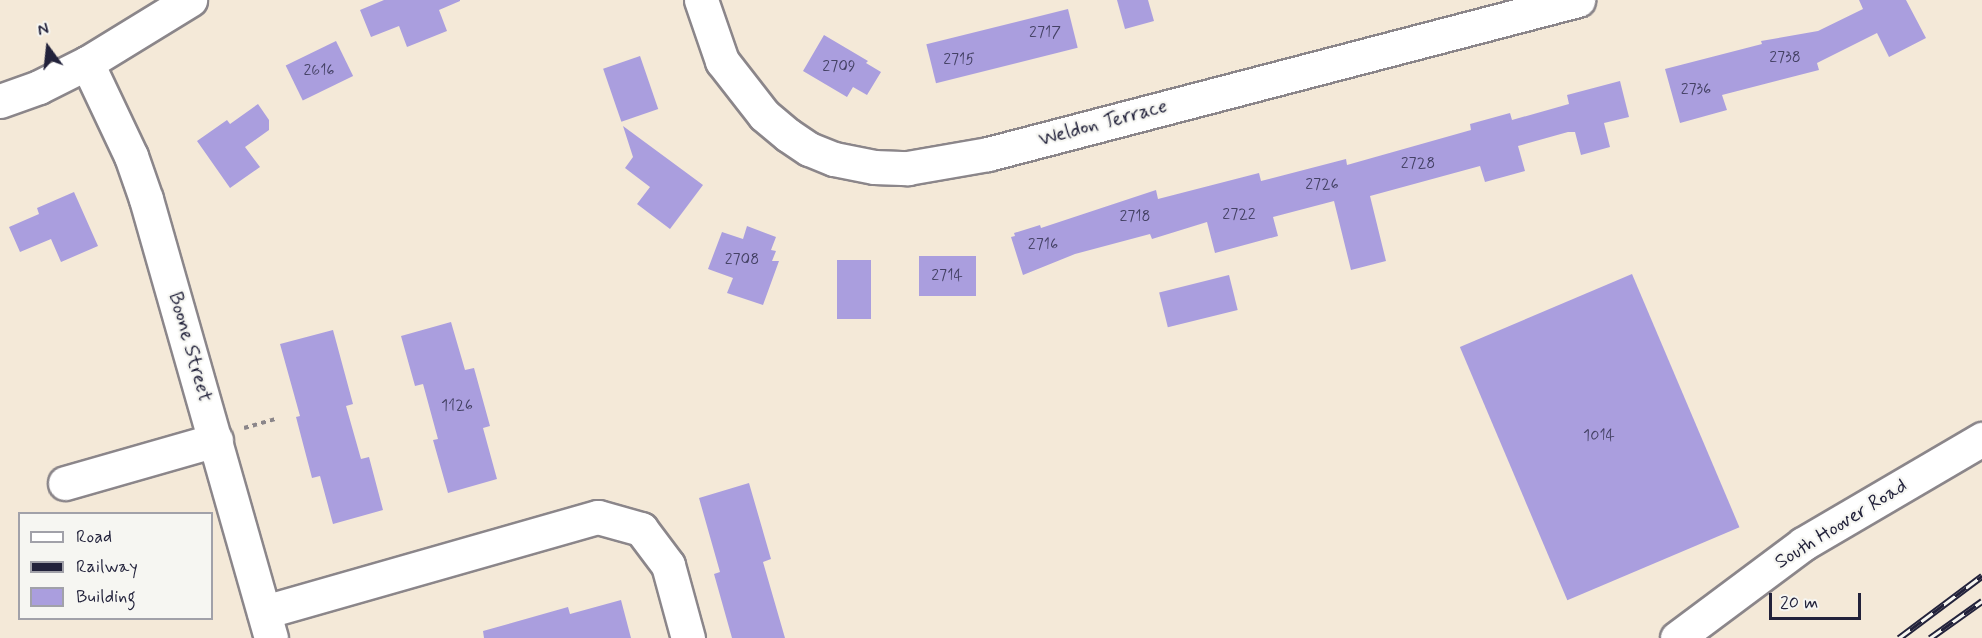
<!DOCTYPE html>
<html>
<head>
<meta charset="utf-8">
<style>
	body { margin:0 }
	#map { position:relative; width:1982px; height:638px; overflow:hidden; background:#f4e9d8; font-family:Mynerve,sans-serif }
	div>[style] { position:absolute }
	.building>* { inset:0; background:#aa9ede; transform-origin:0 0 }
	.path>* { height:4px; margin-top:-2px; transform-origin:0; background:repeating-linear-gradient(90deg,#8b868a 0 4.5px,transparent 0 9px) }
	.roads { filter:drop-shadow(2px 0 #8b868a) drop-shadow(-2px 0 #8b868a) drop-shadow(0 2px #8b868a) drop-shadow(0 -2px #8b868a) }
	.minor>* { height:33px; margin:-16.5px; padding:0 16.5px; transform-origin:16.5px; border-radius:16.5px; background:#fff }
	.rail>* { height:7px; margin-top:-3.5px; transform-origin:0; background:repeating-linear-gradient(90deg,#f6f6f2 0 14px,#22223b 0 28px); box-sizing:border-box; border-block:2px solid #22223b }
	span { translate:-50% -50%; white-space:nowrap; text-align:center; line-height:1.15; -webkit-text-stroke:4.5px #f6f6f2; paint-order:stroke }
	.number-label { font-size:16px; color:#444164 }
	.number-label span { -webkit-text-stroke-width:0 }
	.street-label { font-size:20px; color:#22223b }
	.legend { position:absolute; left:18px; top:512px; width:195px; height:108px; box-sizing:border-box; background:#f6f6f2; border:2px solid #a1a1a9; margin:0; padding:8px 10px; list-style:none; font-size:18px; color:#22223b }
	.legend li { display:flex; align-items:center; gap:12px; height:30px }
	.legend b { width:30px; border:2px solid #a1a1a9 }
	.north { position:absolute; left:18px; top:18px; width:60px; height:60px; -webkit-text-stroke:4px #f6f6f2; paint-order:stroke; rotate:345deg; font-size:16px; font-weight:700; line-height:24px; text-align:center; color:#22223b }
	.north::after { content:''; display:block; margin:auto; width:21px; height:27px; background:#22223b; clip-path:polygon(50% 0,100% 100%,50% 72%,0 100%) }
	.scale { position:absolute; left:1769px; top:593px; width:92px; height:27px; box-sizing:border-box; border:3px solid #22223b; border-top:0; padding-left:8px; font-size:18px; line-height:21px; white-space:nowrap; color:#22223b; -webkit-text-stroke:4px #f6f6f2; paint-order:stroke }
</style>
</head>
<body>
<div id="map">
	<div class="building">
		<div style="clip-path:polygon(384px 0,460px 0,460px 1px,439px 10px,447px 31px,407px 47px,399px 26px,371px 37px,360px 10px)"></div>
		<div style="clip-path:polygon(1117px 0,1148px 0,1154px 21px,1125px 29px)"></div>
		<div style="clip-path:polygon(1859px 0,1906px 0,1926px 38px,1889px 57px,1877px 33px,1817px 63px,1819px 70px,1722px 95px,1727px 110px,1680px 123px,1665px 69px,1762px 44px,1761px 41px,1818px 31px,1863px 9px)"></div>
		<div style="left:1068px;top:9px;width:40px;height:146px;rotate:76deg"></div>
		<div style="clip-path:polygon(824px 35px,868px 61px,866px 63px,881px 72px,867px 95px,853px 87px,847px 97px,803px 71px)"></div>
		<div style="left:336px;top:41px;width:39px;height:56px;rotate:64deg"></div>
		<div style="left:640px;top:56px;width:56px;height:39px;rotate:71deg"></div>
		<div style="clip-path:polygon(1620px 81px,1629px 117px,1604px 123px,1610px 147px,1581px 155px,1575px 132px,1568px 132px,1518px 146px,1525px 171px,1485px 182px,1480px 166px,1370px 196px,1386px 261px,1351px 270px,1334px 201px,1273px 217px,1278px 236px,1215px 253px,1207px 222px,1152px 239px,1150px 234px,1075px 254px,1023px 275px,1011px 237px,1015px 236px,1014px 233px,1040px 225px,1041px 228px,1156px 190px,1158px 199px,1259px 173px,1261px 181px,1346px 159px,1347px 165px,1471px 130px,1470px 124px,1510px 113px,1512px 120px,1569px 104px,1567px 95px)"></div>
		<div style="clip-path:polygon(258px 104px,269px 120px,269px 130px,245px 147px,260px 167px,230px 188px,197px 141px,227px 120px,230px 124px)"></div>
		<div style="clip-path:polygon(623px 126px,703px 185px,670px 229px,637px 204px,650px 187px,625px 168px,633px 157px)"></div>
		<div style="clip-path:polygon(74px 192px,98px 246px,61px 262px,51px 239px,20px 252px,9px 227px,39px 214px,37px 208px)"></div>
		<div style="clip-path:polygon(747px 226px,776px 237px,771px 250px,776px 251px,772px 261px,779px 261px,763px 305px,727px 293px,733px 278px,708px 269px,722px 232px,743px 239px)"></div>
		<div style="left:919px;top:256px;width:57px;height:40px"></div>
		<div style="left:837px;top:260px;width:34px;height:59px"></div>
		<div style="left:1632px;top:274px;width:275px;height:187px;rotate:67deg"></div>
		<div style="left:1229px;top:275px;width:36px;height:72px;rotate:76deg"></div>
		<div style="clip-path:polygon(451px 322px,465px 370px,474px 368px,490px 426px,483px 428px,497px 479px,448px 493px,433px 440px,438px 439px,423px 384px,415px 386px,401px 336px)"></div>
		<div style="clip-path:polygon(333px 330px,353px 404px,346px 406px,361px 459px,369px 457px,383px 510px,333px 524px,320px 476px,312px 478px,296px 417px,300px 416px,280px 344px)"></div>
		<div style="clip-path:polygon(749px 483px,771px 559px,763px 562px,785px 638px,732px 638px,714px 574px,720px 572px,699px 498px)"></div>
		<div style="clip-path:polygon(621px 600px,631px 638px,484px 638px,483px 631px,568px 607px,570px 614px)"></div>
	</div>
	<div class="path">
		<div style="left:244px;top:428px;width:35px;rotate:-16deg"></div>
	</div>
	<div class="roads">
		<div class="minor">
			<div style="left:701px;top:0;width:65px;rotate:71deg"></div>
			<div style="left:722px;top:61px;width:68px;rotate:52.1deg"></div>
			<div style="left:764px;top:115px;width:31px;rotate:40deg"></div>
			<div style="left:788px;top:135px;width:25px;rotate:34deg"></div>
			<div style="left:809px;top:149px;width:27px;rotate:22deg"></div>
			<div style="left:834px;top:159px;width:41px;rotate:11.3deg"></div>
			<div style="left:874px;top:167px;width:34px;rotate:2deg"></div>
			<div style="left:908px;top:168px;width:81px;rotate:-9.9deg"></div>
			<div style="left:988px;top:154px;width:610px;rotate:-14.63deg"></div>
			<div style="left:87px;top:63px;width:103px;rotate:64.7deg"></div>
			<div style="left:131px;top:156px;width:46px;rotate:70.8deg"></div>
			<div style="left:146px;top:199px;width:456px;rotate:74.1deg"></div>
			<div style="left:0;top:101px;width:41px;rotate:-19.7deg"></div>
			<div style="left:39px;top:87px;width:54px;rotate:-26.6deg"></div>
			<div style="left:87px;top:63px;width:121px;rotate:-31.5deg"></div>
			<div style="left:65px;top:483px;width:157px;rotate:-15.9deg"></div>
			<div style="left:264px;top:612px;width:347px;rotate:-15.9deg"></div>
			<div style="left:598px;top:517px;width:45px;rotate:15.6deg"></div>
			<div style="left:641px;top:529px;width:45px;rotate:53.1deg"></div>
			<div style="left:668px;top:565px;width:76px;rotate:74.7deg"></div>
			<div style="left:1677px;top:638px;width:157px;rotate:-36.7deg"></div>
			<div style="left:1803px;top:544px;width:208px;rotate:-30.4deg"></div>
		</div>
	</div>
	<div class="rail">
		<div style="left:1899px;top:638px;width:104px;rotate:-36.8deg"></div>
		<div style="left:1930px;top:638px;width:64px;rotate:-35.4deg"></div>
	</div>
	<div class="number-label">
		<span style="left:1045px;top:33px">2717</span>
		<span style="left:1785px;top:58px">2738</span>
		<span style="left:959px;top:60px">2715</span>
		<span style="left:839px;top:67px">2709</span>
		<span style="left:319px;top:71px">2616</span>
		<span style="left:1696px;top:90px">2736</span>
		<span style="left:1418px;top:164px">2728</span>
		<span style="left:1322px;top:185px">2726</span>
		<span style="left:1239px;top:215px">2722</span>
		<span style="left:1135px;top:217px">2718</span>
		<span style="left:1043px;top:245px">2716</span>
		<span style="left:742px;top:260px">2708</span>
		<span style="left:947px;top:276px">2714</span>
		<span style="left:457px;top:406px">1126</span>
		<span style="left:1599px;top:436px">1014</span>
	</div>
	<div class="street-label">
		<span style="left:1103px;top:123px;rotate:-15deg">Weldon Terrace</span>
		<span style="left:190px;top:347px;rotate:74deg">Boone Street</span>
		<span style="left:1841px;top:524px;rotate:-32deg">South Hoover Road</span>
	</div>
	<ul class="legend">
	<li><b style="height:8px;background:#fff"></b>Road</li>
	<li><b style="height:8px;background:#22223b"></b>Railway</li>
	<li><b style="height:16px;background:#aa9ede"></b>Building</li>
	</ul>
	<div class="north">N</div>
	<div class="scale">20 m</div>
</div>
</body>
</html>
